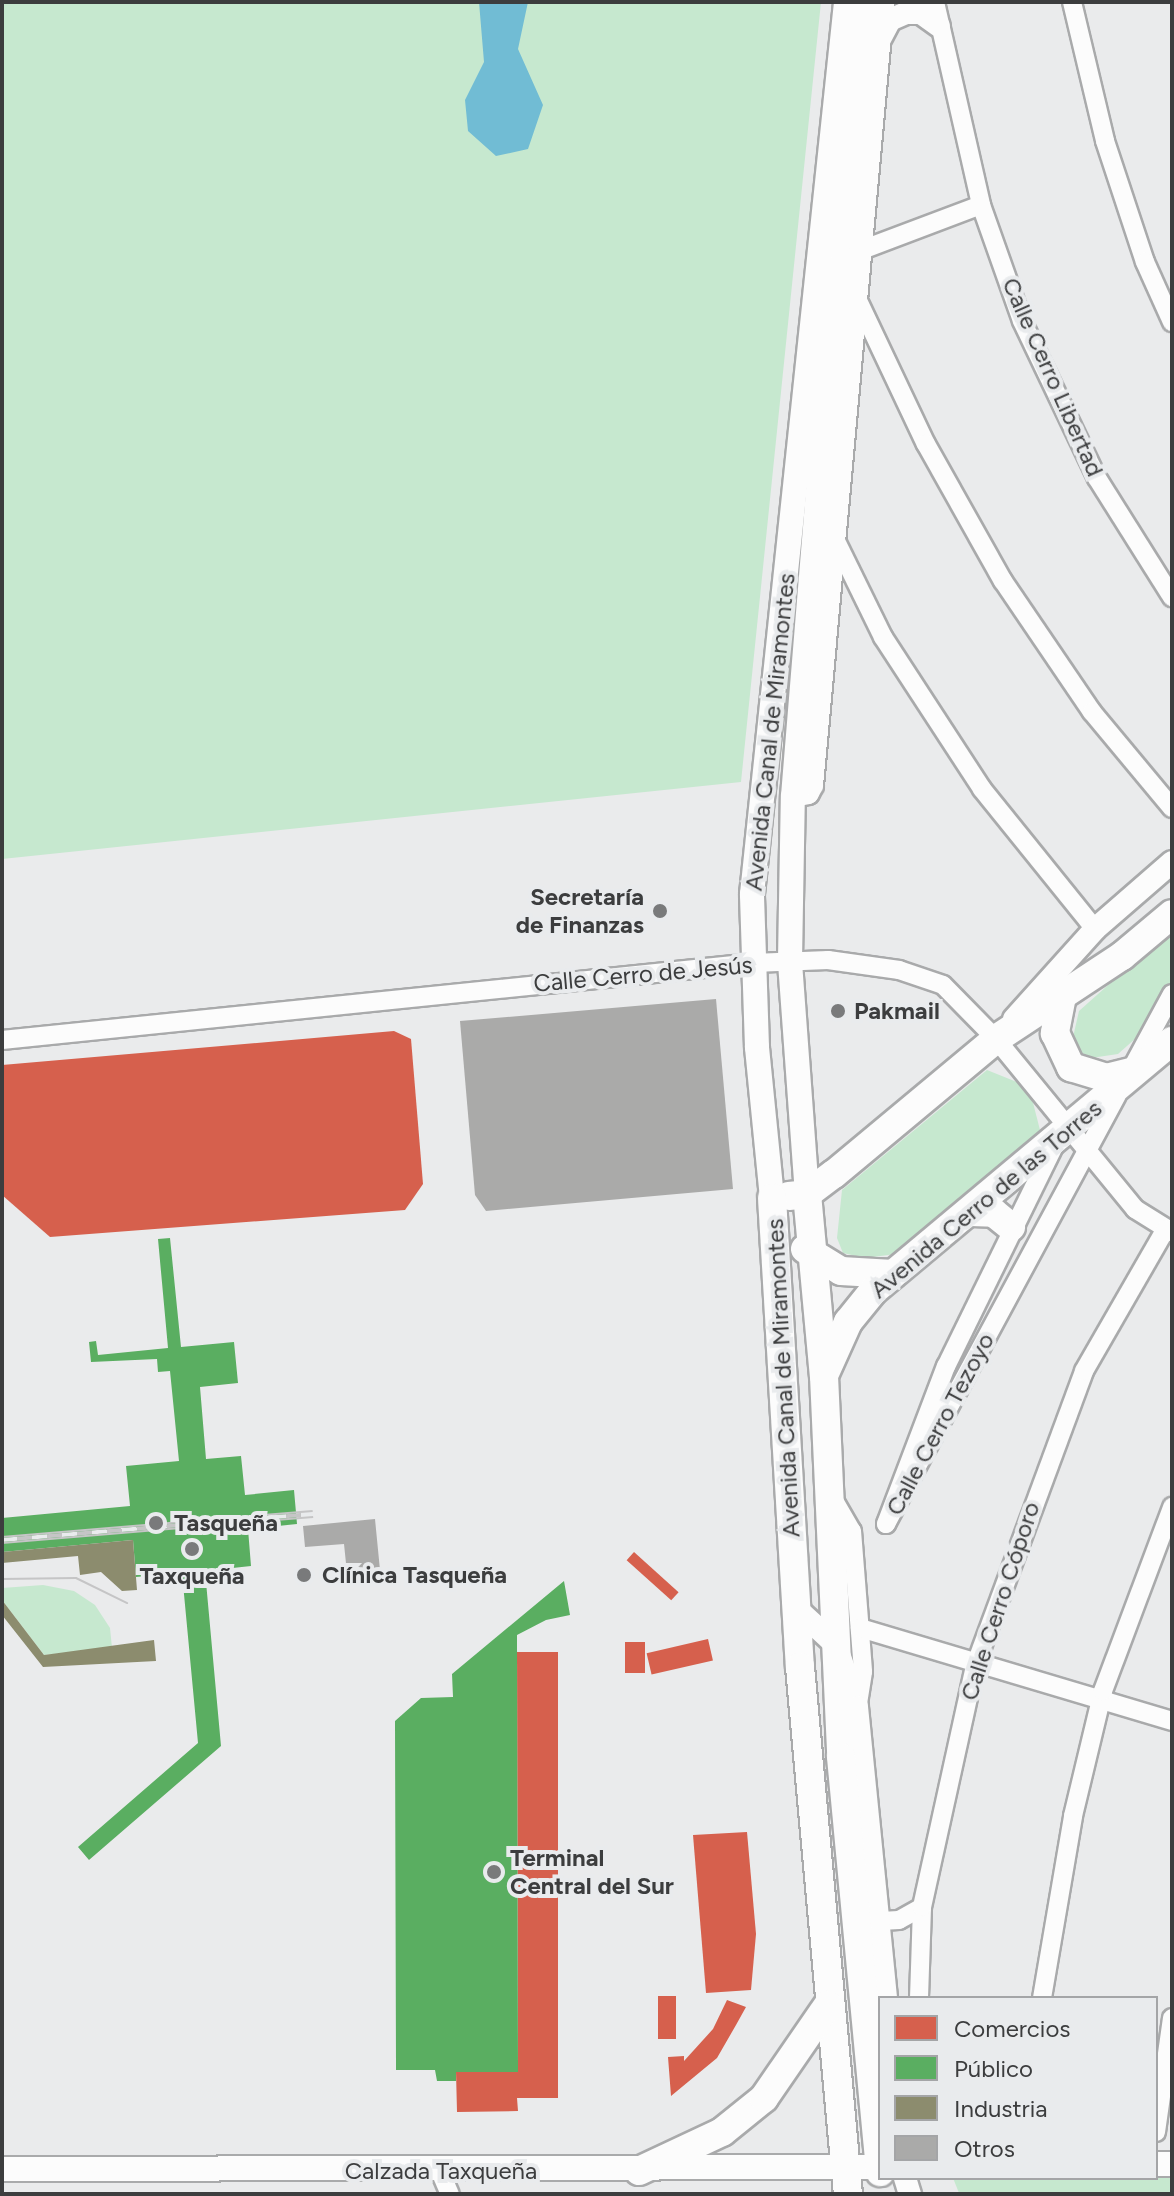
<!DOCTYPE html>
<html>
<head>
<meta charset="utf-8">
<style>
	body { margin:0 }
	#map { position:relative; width:1174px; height:2196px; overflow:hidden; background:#eaebec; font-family:Figtree,sans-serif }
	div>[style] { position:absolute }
	.green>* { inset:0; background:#c6e8cf }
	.water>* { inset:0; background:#71bcd4 }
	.shops>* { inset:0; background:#d6604d; transform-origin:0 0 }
	.public>* { inset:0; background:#5aae61 }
	.industry>* { inset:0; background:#8c8c6e }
	.building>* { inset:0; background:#aaaaa9 }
	.roads { filter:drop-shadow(2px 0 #a9aaab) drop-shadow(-2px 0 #a9aaab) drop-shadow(0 2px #a9aaab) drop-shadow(0 -2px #a9aaab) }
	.minor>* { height:18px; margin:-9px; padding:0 9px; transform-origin:9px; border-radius:9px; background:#fcfcfc }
	.tertiary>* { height:22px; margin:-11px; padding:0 11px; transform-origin:11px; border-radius:11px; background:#fcfcfc }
	.secondary>* { height:24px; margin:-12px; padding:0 12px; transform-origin:12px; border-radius:12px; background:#fcfcfc }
	.primary>* { height:28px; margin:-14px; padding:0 14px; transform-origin:14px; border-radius:14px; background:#fcfcfc }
	.tram>* { height:2px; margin:-1px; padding:0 1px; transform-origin:1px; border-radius:1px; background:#c5c5c6 }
	.rail>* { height:8px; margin-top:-4px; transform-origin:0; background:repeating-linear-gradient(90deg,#e9ebed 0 15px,#c5c5c6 0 30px); box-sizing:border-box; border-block:2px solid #c5c5c6 }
	.dots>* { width:22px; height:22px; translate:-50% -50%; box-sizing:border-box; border:4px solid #e9ebed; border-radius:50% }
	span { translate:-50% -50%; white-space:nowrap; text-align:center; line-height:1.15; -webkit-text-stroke:8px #e9ebed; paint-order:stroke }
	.street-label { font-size:24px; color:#3c3d3e }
	.poi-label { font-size:24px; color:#3c3d3e; font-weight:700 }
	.right { translate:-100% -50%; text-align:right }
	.left { translate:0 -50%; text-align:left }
	.frame { position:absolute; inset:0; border:4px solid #3c3d3e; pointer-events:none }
	.legend { position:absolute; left:878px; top:1996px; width:280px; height:184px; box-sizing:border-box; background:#e9ebed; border:2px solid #a4a5a7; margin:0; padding:10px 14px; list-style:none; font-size:24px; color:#3c3d3e }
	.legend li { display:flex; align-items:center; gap:16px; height:40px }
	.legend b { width:40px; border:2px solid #a4a5a7 }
</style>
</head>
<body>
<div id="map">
	<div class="green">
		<div style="clip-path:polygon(2px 2px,821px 2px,741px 782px,2px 859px)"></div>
		<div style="clip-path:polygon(1172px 928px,1172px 1006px,1118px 1054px,1091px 1058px,1080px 1053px,1071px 1046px,1079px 1011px)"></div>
		<div style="clip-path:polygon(987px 1070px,1029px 1087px,1041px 1134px,896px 1254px,865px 1258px,843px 1253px,837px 1238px,842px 1190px)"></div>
		<div style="clip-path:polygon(43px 1585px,74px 1591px,95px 1605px,110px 1628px,112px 1648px,44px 1655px,2px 1600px,2px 1588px)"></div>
		<div style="clip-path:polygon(1156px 2171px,1172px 2171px,1172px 2194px,959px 2193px,953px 2178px,1156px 2178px)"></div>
	</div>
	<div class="water">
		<div style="clip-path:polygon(479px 2px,528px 2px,518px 49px,543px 105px,528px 149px,496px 156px,468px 131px,465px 100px,484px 62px)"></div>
	</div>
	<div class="shops">
		<div style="clip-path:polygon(394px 1031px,411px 1039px,423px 1184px,405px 1210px,50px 1237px,2px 1195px,2px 1065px)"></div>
		<div style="left:634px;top:1552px;width:60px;height:11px;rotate:42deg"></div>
		<div style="left:708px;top:1639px;width:22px;height:63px;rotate:77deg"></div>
		<div style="left:625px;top:1642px;width:20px;height:31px"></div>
		<div style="clip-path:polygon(517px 1652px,558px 1652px,558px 2098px,517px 2098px,518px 2111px,457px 2112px,456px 2072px,518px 2072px)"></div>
		<div style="clip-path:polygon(747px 1832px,756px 1934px,751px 1990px,706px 1993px,693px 1835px)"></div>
		<div style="left:658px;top:1996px;width:18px;height:43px"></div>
		<div style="clip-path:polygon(727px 2000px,746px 2007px,736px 2025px,717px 2058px,671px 2096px,668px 2057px,684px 2056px,684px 2061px,713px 2029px)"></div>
	</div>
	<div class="public">
		<div style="clip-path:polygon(170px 1238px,181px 1347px,234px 1342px,238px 1383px,200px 1387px,206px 1459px,241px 1456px,245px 1495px,294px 1490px,297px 1524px,248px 1529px,251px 1566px,205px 1571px,221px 1746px,89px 1860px,78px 1847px,198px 1743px,182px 1573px,136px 1577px,133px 1540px,2px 1552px,2px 1518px,130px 1506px,126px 1466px,179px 1461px,170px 1371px,158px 1372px,157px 1359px,91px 1362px,89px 1342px,96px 1341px,98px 1355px,168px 1348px,158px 1239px)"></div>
		<div style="clip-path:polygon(564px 1581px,570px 1615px,546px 1620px,517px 1635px,518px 2072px,456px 2072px,456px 2081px,437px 2081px,435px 2070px,396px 2070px,395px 1721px,421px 1698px,453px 1697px,452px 1674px)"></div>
	</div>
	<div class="industry">
		<div style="clip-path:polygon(133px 1540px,137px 1590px,122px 1591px,101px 1572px,80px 1575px,78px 1556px,2px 1563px,2px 1552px)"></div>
		<div style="clip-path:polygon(2px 1600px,44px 1655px,154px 1640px,156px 1661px,43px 1667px,2px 1615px)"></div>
	</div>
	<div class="building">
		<div style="clip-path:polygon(716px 999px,733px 1189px,486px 1211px,475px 1195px,460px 1021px)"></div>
		<div style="clip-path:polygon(375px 1519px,380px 1570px,347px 1573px,344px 1544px,305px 1547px,303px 1526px)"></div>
	</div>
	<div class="roads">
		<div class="minor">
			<div style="left:935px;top:2px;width:208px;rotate:77.2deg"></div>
			<div style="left:981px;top:205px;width:123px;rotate:70.5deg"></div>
			<div style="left:1022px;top:321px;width:174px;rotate:64.5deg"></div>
			<div style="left:1097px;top:478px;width:141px;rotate:57.8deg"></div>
			<div style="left:1072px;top:2px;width:143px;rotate:76.6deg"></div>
			<div style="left:1105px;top:141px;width:127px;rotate:71.7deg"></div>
			<div style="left:1145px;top:262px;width:66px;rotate:65.8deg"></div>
			<div style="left:859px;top:251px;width:130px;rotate:-20.7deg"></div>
			<div style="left:854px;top:292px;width:168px;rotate:64.7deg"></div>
			<div style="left:926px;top:444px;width:157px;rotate:60.7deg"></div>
			<div style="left:1003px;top:581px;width:158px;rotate:55.8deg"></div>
			<div style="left:1092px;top:712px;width:125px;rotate:50.2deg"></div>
			<div style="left:835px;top:539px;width:109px;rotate:63.9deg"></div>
			<div style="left:883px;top:637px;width:181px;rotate:56.9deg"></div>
			<div style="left:982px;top:789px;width:180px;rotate:51.1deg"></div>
			<div style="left:2px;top:1040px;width:755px;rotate:-5.85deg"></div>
			<div style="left:753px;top:963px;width:75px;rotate:-2.3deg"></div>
			<div style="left:828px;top:960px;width:72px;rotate:8deg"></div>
			<div style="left:899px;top:970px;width:46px;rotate:18.8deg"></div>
			<div style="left:943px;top:985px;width:76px;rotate:45.5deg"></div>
			<div style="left:996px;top:1039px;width:220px;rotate:50.7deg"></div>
			<div style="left:1135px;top:1209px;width:44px;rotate:31.9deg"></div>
			<div style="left:1132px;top:1068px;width:84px;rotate:-61.6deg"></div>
			<div style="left:1054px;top:1146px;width:245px;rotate:116.1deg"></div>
			<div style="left:946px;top:1366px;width:169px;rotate:110.8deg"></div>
			<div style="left:886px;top:1524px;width:487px;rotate:-61.7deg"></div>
			<div style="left:832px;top:1497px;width:39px;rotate:60deg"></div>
			<div style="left:852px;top:1531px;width:141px;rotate:85.5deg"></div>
			<div style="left:863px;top:1672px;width:36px;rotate:99deg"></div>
			<div style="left:860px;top:1628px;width:326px;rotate:16.6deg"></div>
			<div style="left:880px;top:1921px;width:19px;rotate:-3deg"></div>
			<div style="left:899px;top:1920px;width:26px;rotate:-29deg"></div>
			<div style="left:919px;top:1998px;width:91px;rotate:-88.1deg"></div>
			<div style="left:922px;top:1907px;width:247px;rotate:-77.6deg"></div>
			<div style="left:975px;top:1666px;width:314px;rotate:-69.7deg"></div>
			<div style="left:1084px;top:1371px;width:163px;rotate:-60.1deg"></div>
			<div style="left:1042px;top:1998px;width:185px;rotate:-80.3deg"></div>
			<div style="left:1073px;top:1816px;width:129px;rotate:-76.5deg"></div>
			<div style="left:1103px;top:1691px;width:197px;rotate:-69.4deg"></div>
			<div style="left:1156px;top:2132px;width:115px;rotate:-82deg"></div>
			<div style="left:440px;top:2171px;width:25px;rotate:67deg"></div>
		</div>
		<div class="tertiary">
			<div style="left:880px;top:39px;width:21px;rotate:-62deg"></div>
			<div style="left:890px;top:20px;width:17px;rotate:-24deg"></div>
			<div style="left:906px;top:13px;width:15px"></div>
			<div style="left:921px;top:13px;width:22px;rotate:36deg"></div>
			<div style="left:793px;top:796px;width:15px;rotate:-11deg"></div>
			<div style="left:808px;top:793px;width:9px;rotate:-63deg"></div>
			<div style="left:812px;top:785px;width:786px;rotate:-84.82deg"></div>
			<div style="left:1014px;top:1019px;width:121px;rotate:-48deg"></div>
			<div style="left:1095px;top:929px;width:102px;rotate:-41deg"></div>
			<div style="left:796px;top:1608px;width:54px;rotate:42.8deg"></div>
			<div style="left:836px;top:1645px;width:65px;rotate:71.3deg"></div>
			<div style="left:857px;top:1707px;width:292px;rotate:84.3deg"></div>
			<div style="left:905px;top:2178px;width:17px;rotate:73deg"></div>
		</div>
		<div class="secondary">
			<div style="left:807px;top:1194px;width:235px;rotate:-94.2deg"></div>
			<div style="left:790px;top:960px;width:164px;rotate:-89deg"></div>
			<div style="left:793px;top:796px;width:551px;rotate:-85.31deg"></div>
			<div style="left:838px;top:247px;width:246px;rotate:-83.9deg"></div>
			<div style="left:772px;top:1198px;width:152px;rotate:-95.7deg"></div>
			<div style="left:757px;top:1047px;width:153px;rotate:-91.9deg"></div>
			<div style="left:752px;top:894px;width:897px;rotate:-83.98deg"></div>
			<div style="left:1156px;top:2164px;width:16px"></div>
			<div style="left:2px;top:2169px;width:878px;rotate:-0.13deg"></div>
		</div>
		<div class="primary">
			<div style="left:1062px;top:996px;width:38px;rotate:101deg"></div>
			<div style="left:1055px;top:1033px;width:38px;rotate:65deg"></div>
			<div style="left:1071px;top:1067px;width:37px;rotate:17deg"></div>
			<div style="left:1106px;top:1078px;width:30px;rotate:-14deg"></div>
			<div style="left:807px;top:1194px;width:183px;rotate:84.7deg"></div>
			<div style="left:824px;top:1376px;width:381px;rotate:87.4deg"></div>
			<div style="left:841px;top:1757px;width:417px;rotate:84.6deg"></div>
			<div style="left:789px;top:1196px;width:18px;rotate:-6deg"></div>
			<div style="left:807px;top:1194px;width:34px;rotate:-37deg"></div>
			<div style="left:834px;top:1174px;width:211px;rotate:-39.8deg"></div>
			<div style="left:996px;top:1039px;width:151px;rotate:-33.4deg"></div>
			<div style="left:1122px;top:956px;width:65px;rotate:-40deg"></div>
			<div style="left:772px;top:1198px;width:470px;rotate:86.6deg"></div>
			<div style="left:800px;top:1667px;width:529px;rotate:84.8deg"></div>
			<div style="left:971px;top:1212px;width:23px;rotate:2deg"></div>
			<div style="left:994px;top:1213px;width:22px;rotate:39deg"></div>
			<div style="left:805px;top:1249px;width:42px;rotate:31.4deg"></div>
			<div style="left:841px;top:1271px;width:52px;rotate:3.3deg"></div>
			<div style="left:826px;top:1371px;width:54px;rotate:-65.8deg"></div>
			<div style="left:848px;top:1322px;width:40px;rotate:-51deg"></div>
			<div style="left:873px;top:1291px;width:390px;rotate:-39.9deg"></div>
			<div style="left:639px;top:2171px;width:92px;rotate:-25.2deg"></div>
			<div style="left:722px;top:2132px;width:54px;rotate:-39deg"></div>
			<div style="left:764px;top:2098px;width:113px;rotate:-55.5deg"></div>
		</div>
	</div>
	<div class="tram">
		<div style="left:2px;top:1579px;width:74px;rotate:-0.8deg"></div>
		<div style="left:76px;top:1578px;width:57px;rotate:26.1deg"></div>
	</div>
	<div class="rail">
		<div style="left:2px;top:1540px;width:312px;rotate:-4.8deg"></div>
	</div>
	<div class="dots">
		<div style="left:660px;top:911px;background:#797a7b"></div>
		<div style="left:838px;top:1011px;background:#797a7b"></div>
		<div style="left:156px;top:1523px;background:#797a7b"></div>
		<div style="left:192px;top:1549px;background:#797a7b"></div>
		<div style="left:304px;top:1575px;background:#797a7b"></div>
		<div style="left:494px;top:1872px;background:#797a7b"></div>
	</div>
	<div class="street-label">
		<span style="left:1053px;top:377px;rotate:66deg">Calle Cerro Libertad</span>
		<span style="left:770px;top:732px;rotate:-84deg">Avenida Canal de Miramontes</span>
		<span style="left:643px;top:974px;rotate:-5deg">Calle Cerro de Jesús</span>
		<span style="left:986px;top:1199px;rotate:-40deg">Avenida Cerro de las Torres</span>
		<span style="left:783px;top:1378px;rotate:-93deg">Avenida Canal de Miramontes</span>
		<span style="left:940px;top:1424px;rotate:-62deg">Calle Cerro Tezoyo</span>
		<span style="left:1000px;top:1601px;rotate:-72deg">Calle Cerro Cóporo</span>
		<span style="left:441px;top:2171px">Calzada Taxqueña</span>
	</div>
	<div class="poi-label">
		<span class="right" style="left:644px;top:911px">Secretaría<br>de Finanzas</span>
		<span class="left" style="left:854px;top:1011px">Pakmail</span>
		<span class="left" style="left:174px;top:1523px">Tasqueña</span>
		<span class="left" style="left:322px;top:1575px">Clínica Tasqueña</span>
		<span style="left:192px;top:1576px">Taxqueña</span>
		<span class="left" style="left:510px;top:1872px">Terminal<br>Central del Sur</span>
	</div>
	<div class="frame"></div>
	<ul class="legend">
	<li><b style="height:22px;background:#d6604d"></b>Comercios</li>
	<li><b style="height:22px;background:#5aae61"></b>Público</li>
	<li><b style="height:22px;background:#8c8c6e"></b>Industria</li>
	<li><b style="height:22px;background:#aaaaa9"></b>Otros</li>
	</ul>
</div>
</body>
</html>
